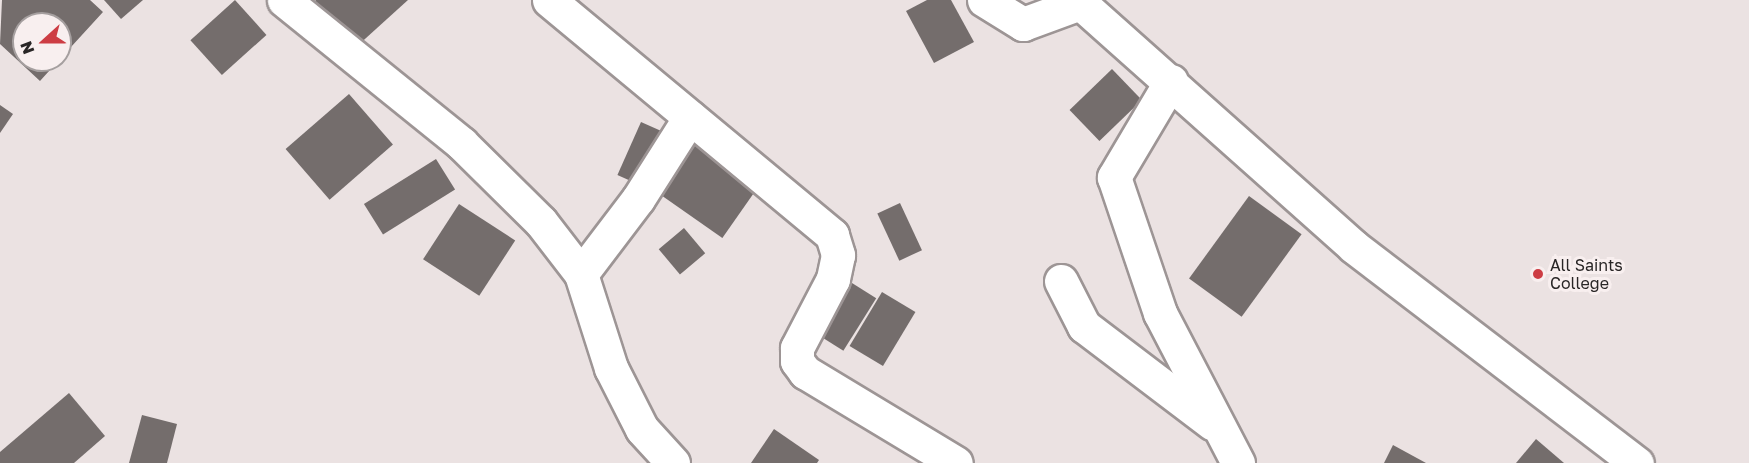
<!DOCTYPE html>
<html>
<head>
<meta charset="utf-8">
<style>
	body { margin:0 }
	#map { position:relative; width:1749px; height:463px; overflow:hidden; background:#ebe2e2; font-family:"Golos Text",sans-serif }
	div>[style] { position:absolute }
	.building>* { inset:0; background:#746d6c; transform-origin:0 0 }
	.roads { filter:drop-shadow(2px 0 #9d9595) drop-shadow(-2px 0 #9d9595) drop-shadow(0 2px #9d9595) drop-shadow(0 -2px #9d9595) }
	.street>* { height:33px; margin:-16.5px; padding:0 16.5px; transform-origin:16.5px; border-radius:16.5px; background:#fff }
	.dots>* { width:16px; height:16px; translate:-50% -50%; box-sizing:border-box; border:3px solid #f8efef; border-radius:50% }
	span { translate:-50% -50%; white-space:nowrap; text-align:center; line-height:1.15; -webkit-text-stroke:6px #f8efef; paint-order:stroke }
	.poi-label { font-size:16px; color:#292626 }
	.left { translate:0 -50%; text-align:left }
	.north { position:absolute; left:12px; top:12px; width:60px; height:60px; box-sizing:border-box; background:#f8efef; border:2px solid #a59f9f; border-radius:50%; rotate:249deg; font-size:16px; font-weight:700; line-height:24px; text-align:center; color:#292626 }
	.north::after { content:''; display:block; margin:auto; width:21px; height:27px; background:#cd3d44; clip-path:polygon(50% 0,100% 100%,50% 72%,0 100%) }
</style>
</head>
<body>
<div id="map">
	<div class="building">
		<div style="clip-path:polygon(2px 0,90px 0,103px 12px,60px 59px,60px 24px,24px 24px,24px 60px,59px 60px,40px 81px,0 44px)"></div>
		<div style="clip-path:polygon(104px 0,143px 0,121px 19px)"></div>
		<div style="left:235px;top:0;width:47px;height:60px;rotate:48deg"></div>
		<div style="clip-path:polygon(316px 0,408px 0,355px 48px,314px 2px)"></div>
		<div style="clip-path:polygon(927px 0,951px 0,974px 42px,934px 63px,906px 11px)"></div>
		<div style="left:1112px;top:69px;width:43px;height:59px;rotate:46deg"></div>
		<div style="left:349px;top:94px;width:67px;height:84px;rotate:49deg"></div>
		<div style="clip-path:polygon(0 105px,13px 114px,0 133px)"></div>
		<div style="left:641px;top:122px;width:24px;height:58px;rotate:24deg"></div>
		<div style="left:690px;top:136px;width:85px;height:65px;rotate:35deg"></div>
		<div style="left:436px;top:159px;width:36px;height:85px;rotate:58deg"></div>
		<div style="left:1249px;top:196px;width:65px;height:102px;rotate:36deg"></div>
		<div style="left:900px;top:203px;width:52px;height:25px;rotate:65deg"></div>
		<div style="left:459px;top:204px;width:67px;height:66px;rotate:33deg"></div>
		<div style="left:684px;top:228px;width:33px;height:33px;rotate:50deg"></div>
		<div style="left:844px;top:278px;width:38px;height:62px;rotate:32deg"></div>
		<div style="left:882px;top:292px;width:39px;height:63px;rotate:31deg"></div>
		<div style="clip-path:polygon(69px 393px,105px 436px,74px 463px,0 463px,0 452px)"></div>
		<div style="clip-path:polygon(142px 415px,177px 424px,167px 463px,129px 463px)"></div>
		<div style="clip-path:polygon(774px 429px,819px 460px,817px 463px,751px 463px)"></div>
		<div style="clip-path:polygon(1536px 439px,1564px 463px,1516px 463px)"></div>
		<div style="clip-path:polygon(1393px 445px,1426px 463px,1384px 463px)"></div>
	</div>
	<div class="roads">
		<div class="street">
			<div style="left:284px;top:0;width:228px;rotate:38.9deg"></div>
			<div style="left:461px;top:143px;width:112px;rotate:44.6deg"></div>
			<div style="left:541px;top:222px;width:66px;rotate:52.4deg"></div>
			<div style="left:581px;top:274px;width:99px;rotate:72.3deg"></div>
			<div style="left:611px;top:368px;width:68px;rotate:63.1deg"></div>
			<div style="left:642px;top:429px;width:46px;rotate:47.6deg"></div>
			<div style="left:549px;top:0;width:368px;rotate:39.7deg"></div>
			<div style="left:832px;top:235px;width:21px;rotate:73deg"></div>
			<div style="left:838px;top:255px;width:25px;rotate:102deg"></div>
			<div style="left:833px;top:279px;width:78px;rotate:117.6deg"></div>
			<div style="left:797px;top:348px;width:13px;rotate:90deg"></div>
			<div style="left:797px;top:361px;width:14px;rotate:54deg"></div>
			<div style="left:805px;top:372px;width:176px;rotate:31.1deg"></div>
			<div style="left:984px;top:0;width:46px;rotate:31.6deg"></div>
			<div style="left:1023px;top:24px;width:61px;rotate:-20.2deg"></div>
			<div style="left:1077px;top:0;width:371px;rotate:41.7deg"></div>
			<div style="left:1354px;top:247px;width:356px;rotate:37.4deg"></div>
			<div style="left:1171px;top:81px;width:112px;rotate:120.7deg"></div>
			<div style="left:1114px;top:177px;width:144px;rotate:71.3deg"></div>
			<div style="left:1160px;top:313px;width:169px;rotate:62.5deg"></div>
			<div style="left:581px;top:274px;width:94px;rotate:-52.8deg"></div>
			<div style="left:638px;top:199px;width:97px;rotate:-57.6deg"></div>
			<div style="left:1061px;top:281px;width:51px;rotate:62.9deg"></div>
			<div style="left:1084px;top:326px;width:161px;rotate:37.2deg"></div>
		</div>
	</div>
	<div class="dots">
		<div style="left:1538px;top:274px;background:#cd3d44"></div>
	</div>
	<div class="poi-label">
		<span class="left" style="left:1550px;top:274px">All Saints<br>College</span>
	</div>
	<div class="north">N</div>
</div>
</body>
</html>
